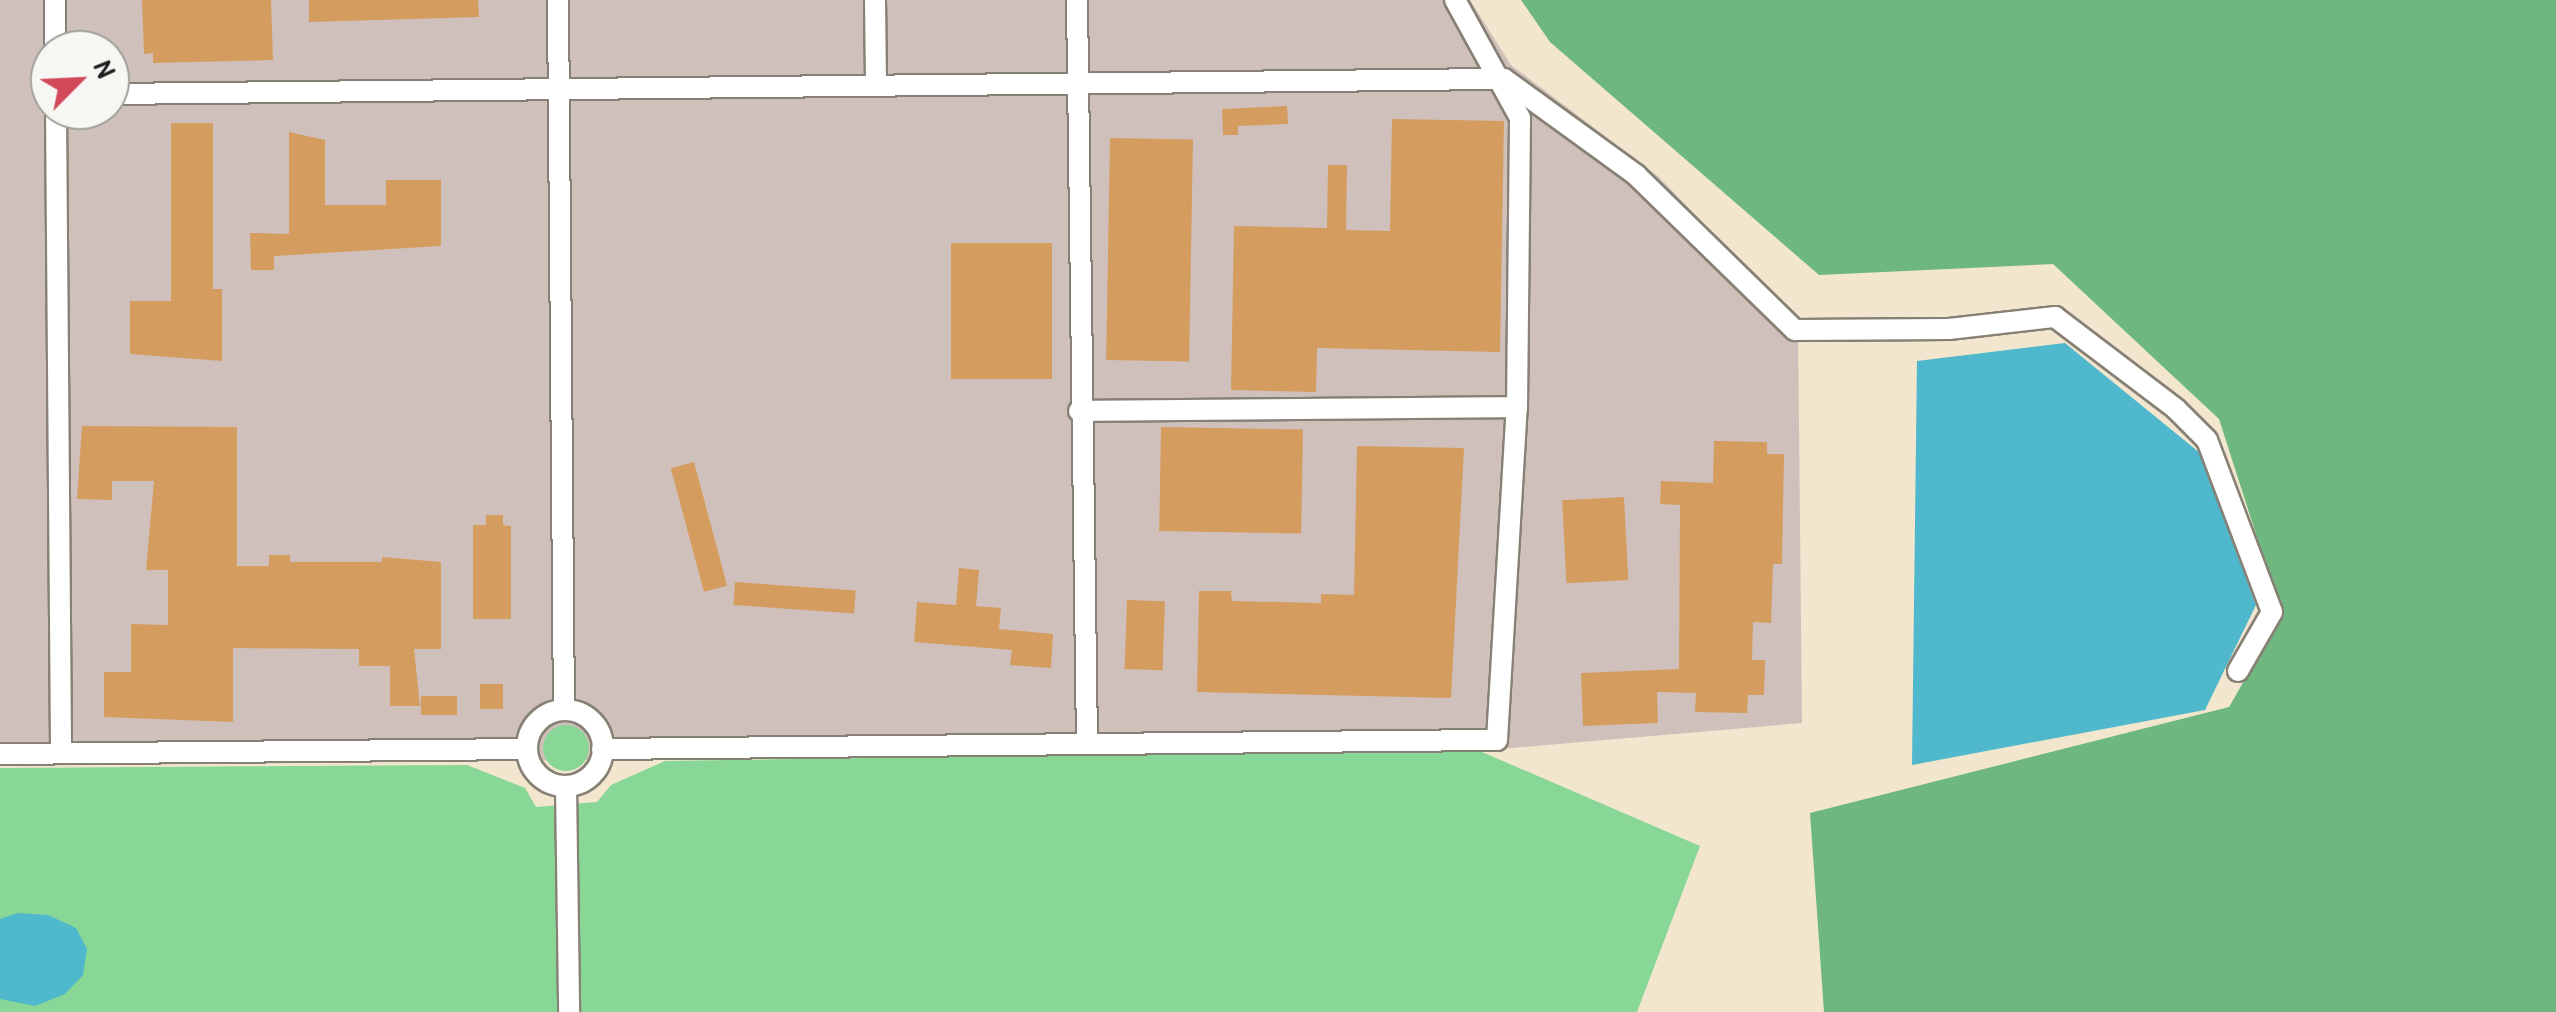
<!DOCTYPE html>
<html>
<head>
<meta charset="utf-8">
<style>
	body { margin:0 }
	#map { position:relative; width:2556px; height:1012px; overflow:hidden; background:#f2e6ce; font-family:"Patrick Hand",sans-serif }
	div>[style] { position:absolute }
	.industrial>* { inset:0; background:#d0c0bb }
	.green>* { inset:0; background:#88d797 }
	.round { border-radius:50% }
	.forest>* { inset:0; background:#6eb880 }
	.water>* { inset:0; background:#4fb8cc }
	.building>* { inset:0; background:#d49c5f; transform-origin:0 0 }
	.roads { filter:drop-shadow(2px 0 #878175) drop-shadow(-2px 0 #878175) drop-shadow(0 2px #878175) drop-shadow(0 -2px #878175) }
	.minor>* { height:20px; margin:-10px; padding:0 10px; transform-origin:10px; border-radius:10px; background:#fff }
	.minor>.ring { margin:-10px; padding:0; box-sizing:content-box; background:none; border:20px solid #fff; border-radius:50% }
	span { translate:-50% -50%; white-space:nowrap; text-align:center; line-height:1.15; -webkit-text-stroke:8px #f6f6f2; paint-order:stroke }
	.north { position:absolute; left:30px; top:30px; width:100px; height:100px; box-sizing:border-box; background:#f6f6f2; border:2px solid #9f9f9c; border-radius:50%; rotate:66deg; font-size:28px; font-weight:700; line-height:40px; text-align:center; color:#1c1c1c }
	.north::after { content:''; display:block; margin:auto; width:35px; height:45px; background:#d1495b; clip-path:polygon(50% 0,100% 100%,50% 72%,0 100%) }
</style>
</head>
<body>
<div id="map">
	<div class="industrial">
		<div style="clip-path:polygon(evenodd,0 0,1470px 0,1511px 65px,1659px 177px,1798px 323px,1802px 723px,1478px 751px,0 766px,0 0,50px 50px,110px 50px,110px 110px,50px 110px,50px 50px)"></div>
	</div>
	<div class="green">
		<div class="round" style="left:543px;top:725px;width:46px;height:46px"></div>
		<div style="clip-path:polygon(1475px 749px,1700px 846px,1637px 1012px,0 1012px,0 768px,467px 765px,525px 788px,536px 807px,597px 802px,611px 785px,665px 761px)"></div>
	</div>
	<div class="forest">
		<div style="clip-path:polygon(1521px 0,2556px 0,2556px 1012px,1824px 1012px,1810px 813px,2229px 707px,2282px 615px,2219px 419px,2053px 264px,1819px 275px,1550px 42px)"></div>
	</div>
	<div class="water">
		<div style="clip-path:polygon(2065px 343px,2200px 453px,2256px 605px,2205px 710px,1912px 765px,1917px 361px)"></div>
		<div style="clip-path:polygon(18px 913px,48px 915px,76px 928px,87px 949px,83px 975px,65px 994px,35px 1006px,0 999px,0 919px)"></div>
	</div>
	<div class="building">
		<div style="clip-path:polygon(142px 0,271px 0,273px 60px,153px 63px,153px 53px,144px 54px)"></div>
		<div style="clip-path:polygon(309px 0,478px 0,479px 17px,309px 22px)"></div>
		<div style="clip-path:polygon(1287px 106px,1288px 124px,1238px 126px,1238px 135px,1223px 135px,1222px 109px)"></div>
		<div style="clip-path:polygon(1392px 119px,1504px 121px,1500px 352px,1317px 348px,1316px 392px,1231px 390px,1234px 226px,1327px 228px,1328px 165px,1347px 165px,1346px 230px,1390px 231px)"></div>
		<div style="clip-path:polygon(171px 123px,213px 123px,213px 289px,222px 289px,222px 361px,130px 354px,130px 301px,171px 301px)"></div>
		<div style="clip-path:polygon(289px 132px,325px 140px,325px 205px,386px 205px,386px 180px,441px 180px,441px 246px,274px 256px,274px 270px,251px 270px,250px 233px,289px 234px)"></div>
		<div style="left:1110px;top:138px;width:83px;height:222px;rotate:1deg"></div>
		<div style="left:951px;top:243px;width:101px;height:136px"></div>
		<div style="clip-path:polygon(82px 426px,237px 427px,237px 566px,269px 566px,269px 555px,290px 555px,290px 562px,382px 562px,382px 557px,441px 562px,441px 649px,414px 649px,420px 706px,390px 706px,390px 666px,359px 666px,359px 649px,233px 648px,233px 722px,104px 717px,104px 672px,131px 672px,131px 624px,168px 625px,168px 570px,146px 570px,154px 481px,112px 481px,112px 500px,77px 499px)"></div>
		<div style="left:1161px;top:427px;width:142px;height:104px;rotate:1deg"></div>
		<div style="clip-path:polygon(1714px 441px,1767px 442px,1767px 454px,1784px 454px,1782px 564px,1773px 564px,1771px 623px,1753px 622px,1752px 660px,1765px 660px,1764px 695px,1748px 695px,1747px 713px,1695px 712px,1696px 693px,1657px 692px,1658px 723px,1583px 726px,1581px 673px,1679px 669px,1680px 505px,1660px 504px,1661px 481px,1713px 483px)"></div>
		<div style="clip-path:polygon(1357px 446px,1464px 448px,1451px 698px,1197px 692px,1199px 591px,1231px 591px,1232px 601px,1321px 603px,1321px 594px,1354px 595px)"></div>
		<div style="left:694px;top:462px;width:128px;height:24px;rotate:75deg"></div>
		<div style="left:1624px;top:497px;width:83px;height:62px;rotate:87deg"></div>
		<div style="clip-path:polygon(486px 515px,503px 515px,503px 525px,511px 526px,511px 619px,473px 619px,473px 525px,486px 525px)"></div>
		<div style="clip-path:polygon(959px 568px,979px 570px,976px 606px,1001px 608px,999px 629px,1053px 634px,1051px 668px,1010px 665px,1012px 650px,914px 642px,917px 602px,956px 605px)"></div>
		<div style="left:735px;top:582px;width:121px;height:23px;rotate:4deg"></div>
		<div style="left:1127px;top:600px;width:38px;height:69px;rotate:2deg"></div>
		<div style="left:480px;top:684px;width:23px;height:25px"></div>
		<div style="left:421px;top:696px;width:36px;height:19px"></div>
	</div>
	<div class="roads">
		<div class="minor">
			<div style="left:55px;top:0;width:50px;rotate:90deg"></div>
			<div style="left:558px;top:0;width:710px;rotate:89.52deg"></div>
			<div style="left:875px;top:0;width:86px;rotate:89.3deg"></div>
			<div style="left:1077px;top:0;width:743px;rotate:89.23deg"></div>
			<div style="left:110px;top:94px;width:1394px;rotate:-0.62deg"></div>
			<div style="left:1504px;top:79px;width:163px;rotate:36deg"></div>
			<div style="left:1636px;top:175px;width:222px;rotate:44.3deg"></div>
			<div style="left:1795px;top:330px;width:154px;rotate:-0.4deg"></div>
			<div style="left:1949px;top:329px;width:107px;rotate:-6.5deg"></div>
			<div style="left:2055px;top:317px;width:152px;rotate:37.2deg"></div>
			<div style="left:2176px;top:409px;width:44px;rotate:45deg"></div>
			<div style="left:2207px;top:440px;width:184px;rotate:69.3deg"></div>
			<div style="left:2272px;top:612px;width:68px;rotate:120deg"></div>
			<div style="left:56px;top:110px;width:643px;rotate:89.55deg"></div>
			<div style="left:1079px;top:411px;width:438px;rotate:-0.5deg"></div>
			<div class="ring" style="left:527px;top:710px;width:56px;height:56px"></div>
			<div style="left:602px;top:749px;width:895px;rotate:-0.58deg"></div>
			<div style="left:1497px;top:740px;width:334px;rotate:-86.6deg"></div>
			<div style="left:1517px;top:407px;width:289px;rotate:-89.4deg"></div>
			<div style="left:1520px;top:118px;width:135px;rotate:-118.8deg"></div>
			<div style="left:0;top:754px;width:527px;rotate:-0.54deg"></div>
			<div style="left:566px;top:786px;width:226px;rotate:89.2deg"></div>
		</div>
	</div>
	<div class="north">N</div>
</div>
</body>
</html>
